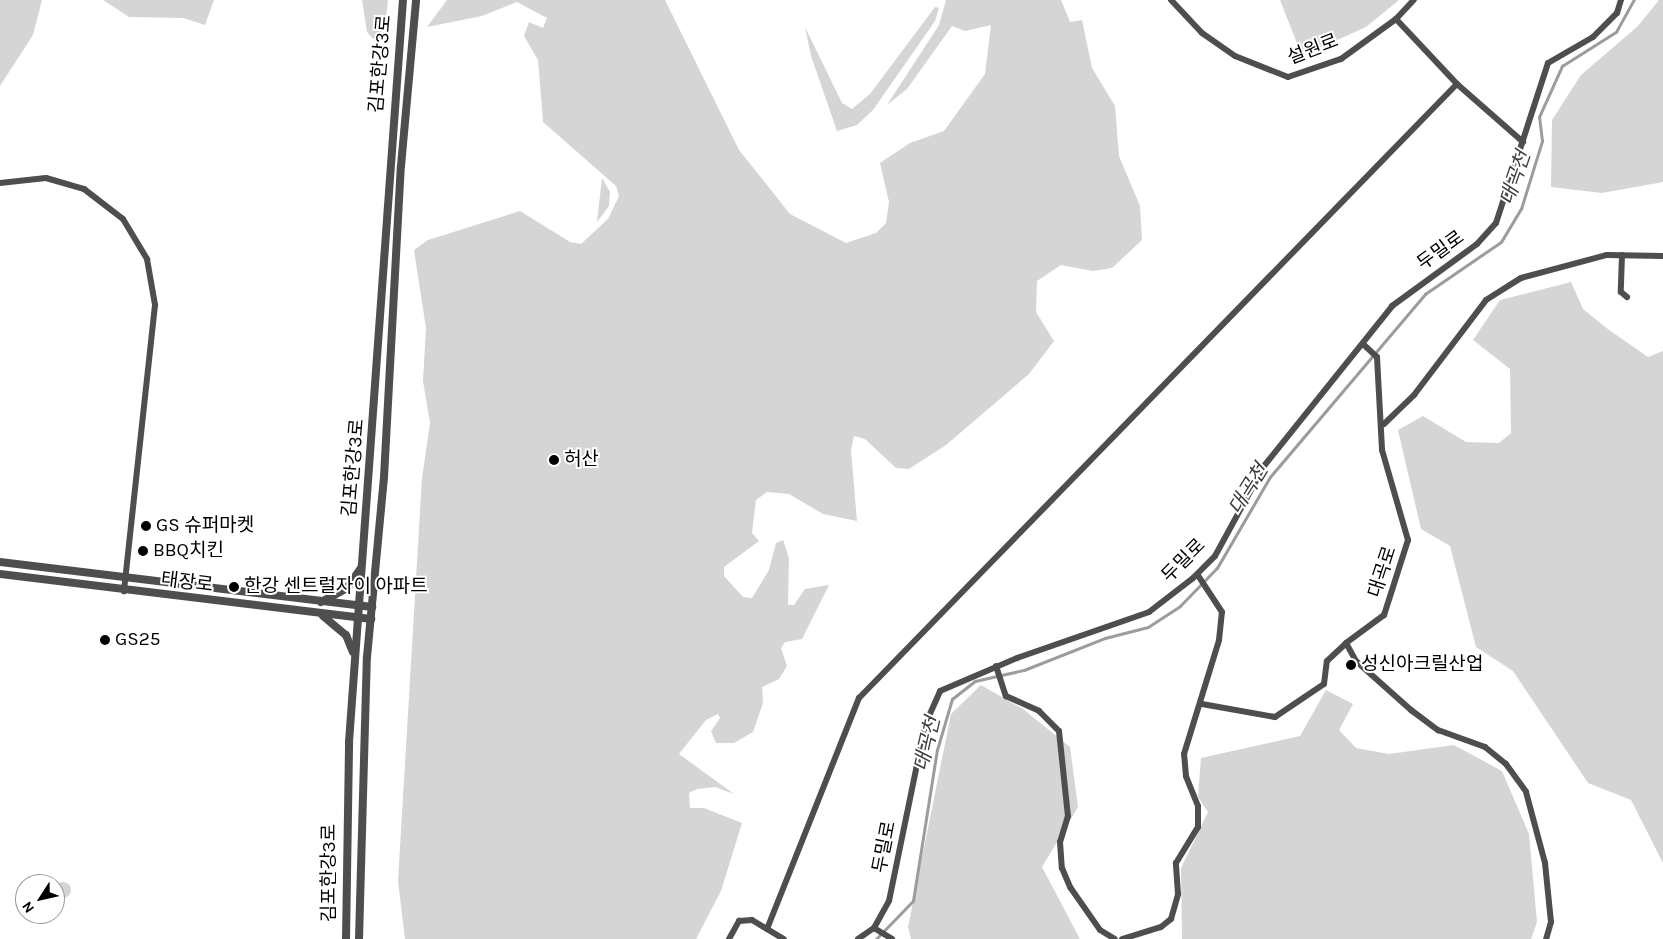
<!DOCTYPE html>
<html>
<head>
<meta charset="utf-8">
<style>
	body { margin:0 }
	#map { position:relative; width:1663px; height:939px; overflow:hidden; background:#fff; font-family:Karla,"Noto Sans KR",sans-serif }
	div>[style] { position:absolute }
	.green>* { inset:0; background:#d5d5d5 }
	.round { border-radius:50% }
	.stream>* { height:2.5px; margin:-1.25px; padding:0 1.25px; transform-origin:1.25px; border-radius:1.25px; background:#9c9c9c }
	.minor>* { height:6px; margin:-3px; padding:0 3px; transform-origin:3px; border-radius:3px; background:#4e4e4e }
	.tertiary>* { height:8px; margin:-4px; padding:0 4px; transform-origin:4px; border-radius:4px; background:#4e4e4e }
	.dots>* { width:14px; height:14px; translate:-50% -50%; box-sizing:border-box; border:2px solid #fff; border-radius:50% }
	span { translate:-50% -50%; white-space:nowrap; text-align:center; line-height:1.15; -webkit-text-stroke:4px #fff; paint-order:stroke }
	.street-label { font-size:19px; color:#000 }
	.poi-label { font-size:19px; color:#000 }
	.left { translate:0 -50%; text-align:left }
	.water-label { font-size:20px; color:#3d3d3d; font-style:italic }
	.north { position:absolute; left:15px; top:874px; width:50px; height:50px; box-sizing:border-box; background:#fff; border:1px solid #999; border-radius:50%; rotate:235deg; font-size:14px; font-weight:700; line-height:20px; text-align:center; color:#000 }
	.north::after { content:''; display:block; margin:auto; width:18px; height:22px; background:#000; clip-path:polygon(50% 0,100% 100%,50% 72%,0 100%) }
</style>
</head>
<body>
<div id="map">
	<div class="green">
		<div style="clip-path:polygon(0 0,42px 0,33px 35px,0 86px)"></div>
		<div style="clip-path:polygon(103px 0,214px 0,205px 25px,183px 18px,129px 17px)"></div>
		<div style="clip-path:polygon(362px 0,388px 0,385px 29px,373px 39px,367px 32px)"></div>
		<div style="clip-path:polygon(447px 0,665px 0,739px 150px,790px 214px,846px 243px,876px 233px,886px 223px,889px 202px,880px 163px,910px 143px,944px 131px,985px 74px,991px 25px,965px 31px,952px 26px,907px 89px,887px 105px,939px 25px,946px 0,1061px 0,1070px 22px,1082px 20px,1092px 68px,1115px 106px,1119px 156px,1140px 206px,1142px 240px,1112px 268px,1093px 271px,1061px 265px,1037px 281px,1036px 312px,1054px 341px,1029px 374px,946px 445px,909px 469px,896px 468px,865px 439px,854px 436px,851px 450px,857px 521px,823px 514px,789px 494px,767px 492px,756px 500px,752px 533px,759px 541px,724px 567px,724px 576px,743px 597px,752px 598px,769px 570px,776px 543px,783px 540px,789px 558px,788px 605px,794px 605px,805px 589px,829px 585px,802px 639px,785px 642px,781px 648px,787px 666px,779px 679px,762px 687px,763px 703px,753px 732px,734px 743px,716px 743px,711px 731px,720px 718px,718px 714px,706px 720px,679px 754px,734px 794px,715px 787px,697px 789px,689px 793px,690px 808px,704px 808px,742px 823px,721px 891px,696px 939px,405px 939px,398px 881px,422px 478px,430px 423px,423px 381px,426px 328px,414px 250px,428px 240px,520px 211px,570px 242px,581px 244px,608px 219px,619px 196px,616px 186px,543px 122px,538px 60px,524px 36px,529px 22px,543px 28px,547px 18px,517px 2px,482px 16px,427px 27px)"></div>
		<div style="clip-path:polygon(1280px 0,1399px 0,1366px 27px,1302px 56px)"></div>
		<div style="clip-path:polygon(1659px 0,1663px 0,1663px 182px,1602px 193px,1551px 187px,1552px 120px,1581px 75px,1638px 26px)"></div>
		<div style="clip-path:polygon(935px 7px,939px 8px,935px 21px,873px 110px,857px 125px,837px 131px,811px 56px,805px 27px,842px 103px,852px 109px,870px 94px)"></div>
		<div style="clip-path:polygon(602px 178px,610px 192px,609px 206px,597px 222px)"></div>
		<div style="clip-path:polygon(1571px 282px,1583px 309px,1609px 330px,1648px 357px,1663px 351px,1663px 863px,1631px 800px,1588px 783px,1513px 671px,1476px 647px,1450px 546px,1421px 529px,1398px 430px,1423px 416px,1466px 442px,1499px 443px,1511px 433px,1510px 369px,1473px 340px,1500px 300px)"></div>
		<div style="clip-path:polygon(981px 685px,1023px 709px,1070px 747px,1078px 807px,1042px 867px,1080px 939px,911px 939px,908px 927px,951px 714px)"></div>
		<div style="clip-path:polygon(1326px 690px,1353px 704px,1339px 730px,1356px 748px,1389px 754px,1454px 745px,1502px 771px,1529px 834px,1537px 922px,1531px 939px,1182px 939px,1181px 868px,1208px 812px,1198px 797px,1201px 758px,1300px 736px)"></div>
		<div class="round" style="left:55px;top:882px;width:16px;height:16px"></div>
	</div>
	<div class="stream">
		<div style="left:876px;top:939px;width:53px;rotate:-45.8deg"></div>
		<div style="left:913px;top:901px;width:153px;rotate:-81deg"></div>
		<div style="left:937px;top:750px;width:53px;rotate:-73.6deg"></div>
		<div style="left:952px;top:699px;width:29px;rotate:-38deg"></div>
		<div style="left:975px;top:681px;width:50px;rotate:-12.7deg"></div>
		<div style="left:1024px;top:670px;width:87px;rotate:-21.6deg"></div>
		<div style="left:1105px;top:638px;width:44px;rotate:-14.3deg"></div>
		<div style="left:1148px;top:627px;width:38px;rotate:-33deg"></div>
		<div style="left:1180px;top:606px;width:53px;rotate:-45.8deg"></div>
		<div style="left:1217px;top:568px;width:105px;rotate:-59.8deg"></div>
		<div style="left:1270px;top:477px;width:240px;rotate:-49.7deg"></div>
		<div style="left:1425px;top:294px;width:92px;rotate:-34.4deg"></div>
		<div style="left:1501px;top:242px;width:39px;rotate:-59deg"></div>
		<div style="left:1521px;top:209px;width:71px;rotate:-72.8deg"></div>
		<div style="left:1542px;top:141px;width:24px;rotate:-97deg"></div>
		<div style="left:1539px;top:117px;width:56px;rotate:-65.7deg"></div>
		<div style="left:1562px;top:66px;width:64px;rotate:-32.2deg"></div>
		<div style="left:1616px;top:32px;width:37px;rotate:-61deg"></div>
	</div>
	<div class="minor">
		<div style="left:1171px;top:0;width:45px;rotate:46.8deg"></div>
		<div style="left:1202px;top:33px;width:40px;rotate:34.9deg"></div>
		<div style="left:1235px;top:56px;width:57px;rotate:21.6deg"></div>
		<div style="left:1288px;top:77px;width:56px;rotate:-18.8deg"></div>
		<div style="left:1341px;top:59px;width:68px;rotate:-36deg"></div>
		<div style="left:1396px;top:19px;width:26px;rotate:-47deg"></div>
		<div style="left:1396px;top:19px;width:89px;rotate:46.8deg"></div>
		<div style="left:1457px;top:84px;width:88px;rotate:41.3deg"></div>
		<div style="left:0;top:183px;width:46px;rotate:-6.2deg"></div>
		<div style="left:46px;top:178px;width:40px;rotate:16deg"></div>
		<div style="left:84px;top:189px;width:49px;rotate:37.6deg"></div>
		<div style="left:123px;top:219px;width:47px;rotate:59deg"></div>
		<div style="left:147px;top:259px;width:47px;rotate:80.1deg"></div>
		<div style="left:155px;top:305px;width:288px;rotate:96.2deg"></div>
		<div style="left:1622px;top:255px;width:37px;rotate:92deg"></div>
		<div style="left:1621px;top:292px;width:8px;rotate:40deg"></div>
		<div style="left:1363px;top:344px;width:19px;rotate:43deg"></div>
		<div style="left:1377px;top:357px;width:93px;rotate:86.9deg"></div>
		<div style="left:1382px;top:450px;width:94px;rotate:73.9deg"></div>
		<div style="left:1408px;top:540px;width:79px;rotate:107.7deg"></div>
		<div style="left:1384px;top:615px;width:47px;rotate:143.6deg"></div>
		<div style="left:1346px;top:643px;width:21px;rotate:61deg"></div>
		<div style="left:1356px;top:661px;width:74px;rotate:41.7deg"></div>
		<div style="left:1411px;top:710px;width:34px;rotate:37deg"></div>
		<div style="left:1438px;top:730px;width:50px;rotate:19.9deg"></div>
		<div style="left:1485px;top:747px;width:27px;rotate:39deg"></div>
		<div style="left:1506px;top:764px;width:34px;rotate:54deg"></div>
		<div style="left:1526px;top:792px;width:73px;rotate:75deg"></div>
		<div style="left:1545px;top:863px;width:59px;rotate:84.2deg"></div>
		<div style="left:1551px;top:922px;width:18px;rotate:106deg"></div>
		<div style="left:1384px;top:424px;width:42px;rotate:-44deg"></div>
		<div style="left:1414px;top:395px;width:119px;rotate:-52.8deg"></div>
		<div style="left:1486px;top:300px;width:41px;rotate:-32.2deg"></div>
		<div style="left:1521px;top:278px;width:89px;rotate:-15deg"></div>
		<div style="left:1607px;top:255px;width:56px;rotate:1deg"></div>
		<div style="left:996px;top:666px;width:32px;rotate:72deg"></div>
		<div style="left:1006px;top:696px;width:36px;rotate:24deg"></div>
		<div style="left:1039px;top:711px;width:28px;rotate:45deg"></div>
		<div style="left:1059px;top:731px;width:85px;rotate:84deg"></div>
		<div style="left:1068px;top:816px;width:27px;rotate:107deg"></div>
		<div style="left:1060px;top:842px;width:26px;rotate:86deg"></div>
		<div style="left:1062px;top:868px;width:21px;rotate:67deg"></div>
		<div style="left:1070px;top:887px;width:52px;rotate:55.1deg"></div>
		<div style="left:1100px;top:930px;width:17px;rotate:31deg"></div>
		<div style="left:1202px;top:704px;width:74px;rotate:10.1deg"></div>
		<div style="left:1275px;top:717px;width:59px;rotate:-34deg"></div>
		<div style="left:1324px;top:684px;width:23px;rotate:-83deg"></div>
		<div style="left:1327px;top:661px;width:26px;rotate:-43deg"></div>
		<div style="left:874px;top:928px;width:21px;rotate:31deg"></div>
		<div style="left:767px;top:929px;width:249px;rotate:-68.3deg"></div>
		<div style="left:859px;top:698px;width:857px;rotate:-45.76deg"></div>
		<div style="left:729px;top:939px;width:21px;rotate:-61deg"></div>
		<div style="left:739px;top:921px;width:13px;rotate:-4deg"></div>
		<div style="left:752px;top:920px;width:37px;rotate:31deg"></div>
		<div style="left:858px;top:939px;width:19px;rotate:-35deg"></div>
		<div style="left:874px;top:928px;width:31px;rotate:-61deg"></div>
		<div style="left:889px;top:901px;width:180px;rotate:-78.4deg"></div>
		<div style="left:925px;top:725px;width:37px;rotate:-66deg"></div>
		<div style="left:940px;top:691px;width:84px;rotate:-23.2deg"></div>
		<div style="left:1017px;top:658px;width:140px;rotate:-19.2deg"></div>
		<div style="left:1149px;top:612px;width:56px;rotate:-37.7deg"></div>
		<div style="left:1193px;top:578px;width:31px;rotate:-45deg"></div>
		<div style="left:1215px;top:556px;width:102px;rotate:-61.4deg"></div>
		<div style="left:1264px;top:466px;width:205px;rotate:-51.3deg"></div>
		<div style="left:1392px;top:306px;width:105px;rotate:-36.1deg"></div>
		<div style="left:1477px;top:244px;width:28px;rotate:-48deg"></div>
		<div style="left:1496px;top:223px;width:168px;rotate:-72deg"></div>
		<div style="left:1548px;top:63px;width:52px;rotate:-30deg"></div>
		<div style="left:1593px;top:37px;width:34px;rotate:-45deg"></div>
		<div style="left:1617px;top:13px;width:14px;rotate:-73deg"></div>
		<div style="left:1122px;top:939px;width:41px;rotate:-17.1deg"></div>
		<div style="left:1161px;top:927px;width:13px;rotate:-39deg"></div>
		<div style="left:1171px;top:919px;width:26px;rotate:-74deg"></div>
		<div style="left:1178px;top:894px;width:31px;rotate:-94deg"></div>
		<div style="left:1176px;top:863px;width:42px;rotate:-58.6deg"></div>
		<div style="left:1198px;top:827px;width:21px;rotate:-90deg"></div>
		<div style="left:1198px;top:806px;width:32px;rotate:-112deg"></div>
		<div style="left:1186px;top:776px;width:22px;rotate:-95deg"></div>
		<div style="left:1184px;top:754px;width:119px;rotate:-72.9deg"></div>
		<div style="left:1219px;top:640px;width:28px;rotate:-84deg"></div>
		<div style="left:1222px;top:612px;width:45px;rotate:-123.3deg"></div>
	</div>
	<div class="tertiary">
		<div style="left:0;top:562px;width:375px;rotate:6.9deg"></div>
		<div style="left:0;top:574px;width:374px;rotate:6.9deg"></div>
		<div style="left:321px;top:602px;width:30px;rotate:-28deg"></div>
		<div style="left:347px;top:588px;width:24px;rotate:-55deg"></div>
		<div style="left:323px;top:616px;width:30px;rotate:40deg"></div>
		<div style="left:346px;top:635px;width:18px;rotate:68deg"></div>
		<div style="left:346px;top:939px;width:197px;rotate:-89.1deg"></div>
		<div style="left:349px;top:742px;width:744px;rotate:-85.84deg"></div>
		<div style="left:359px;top:939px;width:282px;rotate:-88.4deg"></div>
		<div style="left:367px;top:657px;width:181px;rotate:-84.6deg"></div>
		<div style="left:384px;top:477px;width:311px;rotate:-86.9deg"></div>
		<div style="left:401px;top:166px;width:167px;rotate:-84.8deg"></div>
	</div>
	<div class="dots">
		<div style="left:554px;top:460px;background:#000"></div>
		<div style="left:146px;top:526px;background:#000"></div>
		<div style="left:143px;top:551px;background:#000"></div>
		<div style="left:234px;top:587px;background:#000"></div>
		<div style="left:105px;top:640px;background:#000"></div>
		<div style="left:1351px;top:665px;background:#000"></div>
	</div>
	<div class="street-label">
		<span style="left:1313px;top:50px;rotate:-21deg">설원로</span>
		<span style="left:381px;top:64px;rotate:-85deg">김포한강3로</span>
		<span style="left:1441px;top:251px;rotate:-36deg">두밀로</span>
		<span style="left:354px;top:468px;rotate:-85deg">김포한강3로</span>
		<span style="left:1184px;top:561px;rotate:-45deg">두밀로</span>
		<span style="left:1383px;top:572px;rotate:-72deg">대곡로</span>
		<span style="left:187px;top:583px;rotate:7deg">태장로</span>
		<span style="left:885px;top:847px;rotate:-79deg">두밀로</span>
		<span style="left:330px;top:873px;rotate:-90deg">김포한강3로</span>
	</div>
	<div class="poi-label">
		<span class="left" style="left:564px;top:460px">허산</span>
		<span class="left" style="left:156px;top:526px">GS 슈퍼마켓</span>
		<span class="left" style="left:153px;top:551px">BBQ치킨</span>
		<span class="left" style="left:244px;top:587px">한강 센트럴자이 아파트</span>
		<span class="left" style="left:115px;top:640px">GS25</span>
		<span class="left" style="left:1361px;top:665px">성신아크릴산업</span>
	</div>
	<div class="water-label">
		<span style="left:1515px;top:178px;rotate:-71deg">대곡천</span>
		<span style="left:1248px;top:489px;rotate:-58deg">대곡천</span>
		<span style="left:927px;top:744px;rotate:-77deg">대곡천</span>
	</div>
	<div class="north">N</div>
</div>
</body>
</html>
